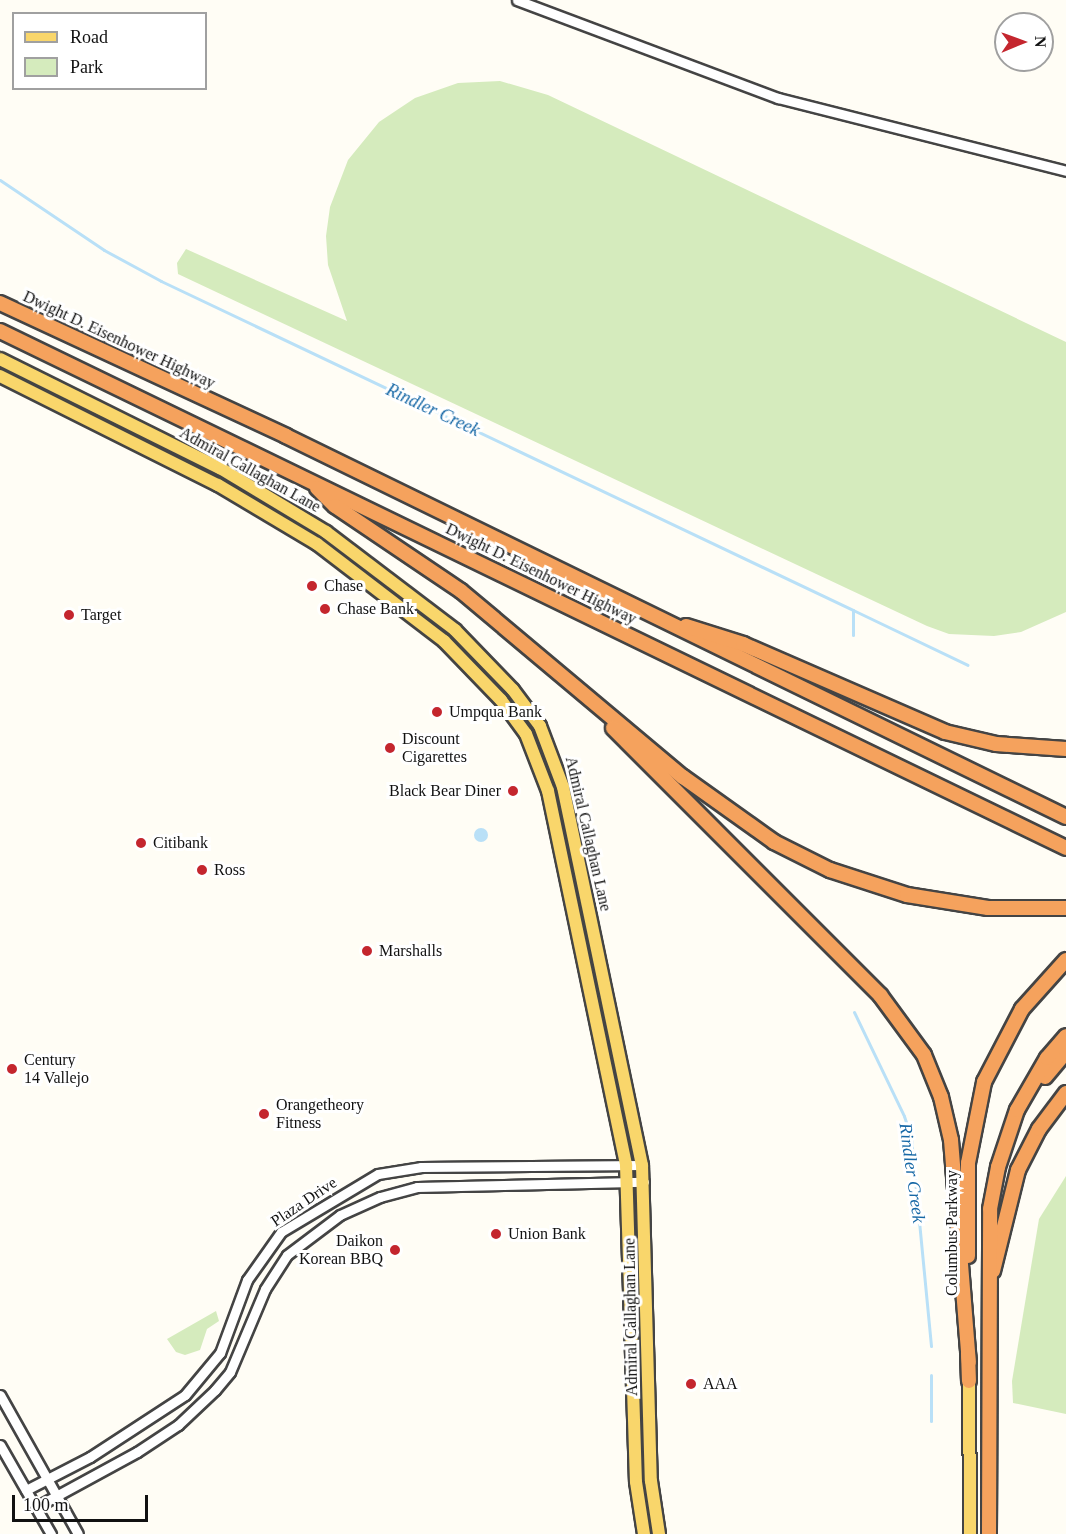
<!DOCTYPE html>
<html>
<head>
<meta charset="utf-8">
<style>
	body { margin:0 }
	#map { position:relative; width:1066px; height:1534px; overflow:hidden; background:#fffdf5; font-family:Georgia,serif }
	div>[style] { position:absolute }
	.green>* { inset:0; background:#d5ebbd }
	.water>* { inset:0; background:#b9e0f7 }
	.round { border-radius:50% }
	.stream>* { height:3px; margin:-1.5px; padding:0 1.5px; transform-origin:1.5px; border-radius:1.5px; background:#b9e0f7 }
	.roads { filter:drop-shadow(2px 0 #444) drop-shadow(-2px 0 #444) drop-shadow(0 2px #444) drop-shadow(0 -2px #444) }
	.minor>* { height:9px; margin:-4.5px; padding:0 4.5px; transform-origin:4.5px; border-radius:4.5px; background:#fff }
	.major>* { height:12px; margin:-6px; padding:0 6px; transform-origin:6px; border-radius:6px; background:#f9d66b }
	.highway>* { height:14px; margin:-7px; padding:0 7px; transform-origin:7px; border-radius:7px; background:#f5a25d }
	.dots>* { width:16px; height:16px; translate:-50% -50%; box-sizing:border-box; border:3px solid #fff; border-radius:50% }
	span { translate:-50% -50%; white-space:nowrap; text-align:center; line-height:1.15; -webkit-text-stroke:6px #fff; paint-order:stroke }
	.street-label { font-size:16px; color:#111 }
	.poi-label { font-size:16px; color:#111 }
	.left { translate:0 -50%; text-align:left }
	.right { translate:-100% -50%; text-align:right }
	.water-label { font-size:18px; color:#1768a6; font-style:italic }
	.legend { position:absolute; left:12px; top:12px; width:195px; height:78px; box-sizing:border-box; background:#fff; border:2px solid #a0a0a0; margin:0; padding:8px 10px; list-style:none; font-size:18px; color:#111 }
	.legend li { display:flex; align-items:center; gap:12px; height:30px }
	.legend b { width:30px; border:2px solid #a0a0a0 }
	.north { position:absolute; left:994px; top:12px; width:60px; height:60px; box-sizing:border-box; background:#fff; border:2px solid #a0a0a0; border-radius:50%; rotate:89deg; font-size:16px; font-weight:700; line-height:24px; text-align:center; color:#111 }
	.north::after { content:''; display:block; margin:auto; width:21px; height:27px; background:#c4262e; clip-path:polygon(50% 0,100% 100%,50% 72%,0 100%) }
	.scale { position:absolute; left:12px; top:1495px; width:136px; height:27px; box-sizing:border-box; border:3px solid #111; border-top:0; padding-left:8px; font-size:18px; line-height:21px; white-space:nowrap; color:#111; -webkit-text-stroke:4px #fff; paint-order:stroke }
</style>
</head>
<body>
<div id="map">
	<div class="green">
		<div style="clip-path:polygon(500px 81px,548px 95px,1066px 342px,1066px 612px,1021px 632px,994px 636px,949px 634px,927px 626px,178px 274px,177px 263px,186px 249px,347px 321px,328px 265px,326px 236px,330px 207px,348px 160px,379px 122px,415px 98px,458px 83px)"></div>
		<div style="clip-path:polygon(1066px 1176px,1066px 1414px,1013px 1403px,1012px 1381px,1039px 1219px)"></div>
		<div style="clip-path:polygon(216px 1311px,219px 1321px,207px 1329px,200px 1350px,185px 1355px,176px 1352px,167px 1339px)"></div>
	</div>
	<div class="water">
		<div class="round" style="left:474px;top:828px;width:14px;height:14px"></div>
	</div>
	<div class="stream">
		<div style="left:0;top:180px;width:125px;rotate:33.9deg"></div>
		<div style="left:104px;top:250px;width:65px;rotate:28.5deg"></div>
		<div style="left:161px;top:281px;width:766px;rotate:25.43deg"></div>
		<div style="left:853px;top:610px;width:25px;rotate:90deg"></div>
		<div style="left:853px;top:610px;width:127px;rotate:25.6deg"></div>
		<div style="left:854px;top:1012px;width:115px;rotate:64.3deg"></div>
		<div style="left:904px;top:1116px;width:23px;rotate:72deg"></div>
		<div style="left:911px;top:1138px;width:209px;rotate:84.5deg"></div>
		<div style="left:931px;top:1421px;width:46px;rotate:-90deg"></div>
	</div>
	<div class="roads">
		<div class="minor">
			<div style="left:517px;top:0;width:279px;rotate:20.6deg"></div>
			<div style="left:778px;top:98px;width:297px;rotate:14.2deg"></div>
			<div style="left:0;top:1395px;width:159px;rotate:60.7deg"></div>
			<div style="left:0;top:1445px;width:103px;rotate:60.2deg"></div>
			<div style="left:26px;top:1490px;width:72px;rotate:-27.3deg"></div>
			<div style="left:90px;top:1457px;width:113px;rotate:-33.1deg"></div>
			<div style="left:185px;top:1395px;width:55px;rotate:-50.2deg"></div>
			<div style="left:220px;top:1353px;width:78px;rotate:-69.7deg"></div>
			<div style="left:247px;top:1280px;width:59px;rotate:-54.7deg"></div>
			<div style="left:281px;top:1232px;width:113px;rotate:-30.9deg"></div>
			<div style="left:378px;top:1174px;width:44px;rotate:-9.2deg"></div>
			<div style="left:421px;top:1167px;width:221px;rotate:-0.5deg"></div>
			<div style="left:36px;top:1507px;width:115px;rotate:-28.6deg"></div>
			<div style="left:137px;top:1452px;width:49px;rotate:-33.4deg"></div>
			<div style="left:178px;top:1425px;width:51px;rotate:-43.4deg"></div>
			<div style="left:215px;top:1390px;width:23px;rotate:-50deg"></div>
			<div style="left:230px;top:1372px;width:90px;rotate:-67.1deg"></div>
			<div style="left:265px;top:1289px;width:40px;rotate:-57.1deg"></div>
			<div style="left:287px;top:1255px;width:66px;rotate:-37deg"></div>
			<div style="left:340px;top:1215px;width:44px;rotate:-24.2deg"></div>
			<div style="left:380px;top:1197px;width:38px;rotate:-15deg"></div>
			<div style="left:417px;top:1187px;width:227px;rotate:-1.3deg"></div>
		</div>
		<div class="major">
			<div style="left:0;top:359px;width:246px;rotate:26.4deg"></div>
			<div style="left:220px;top:468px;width:124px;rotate:31.1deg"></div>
			<div style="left:326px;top:532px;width:162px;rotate:37.2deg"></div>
			<div style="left:455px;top:630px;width:83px;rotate:46deg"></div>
			<div style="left:513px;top:690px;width:45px;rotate:53.1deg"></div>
			<div style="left:540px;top:726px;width:65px;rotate:69.3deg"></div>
			<div style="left:563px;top:787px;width:386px;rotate:78.2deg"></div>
			<div style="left:642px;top:1165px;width:316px;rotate:88.4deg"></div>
			<div style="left:651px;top:1481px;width:54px;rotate:81.4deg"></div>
			<div style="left:0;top:376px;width:244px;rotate:26.6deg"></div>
			<div style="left:218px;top:485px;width:115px;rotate:30.8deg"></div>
			<div style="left:317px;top:544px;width:160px;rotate:37.4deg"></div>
			<div style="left:444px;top:641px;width:82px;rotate:46deg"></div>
			<div style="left:501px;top:700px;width:42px;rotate:53.7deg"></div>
			<div style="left:526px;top:734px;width:61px;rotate:68.9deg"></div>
			<div style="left:548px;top:791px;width:382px;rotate:78.2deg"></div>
			<div style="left:626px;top:1165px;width:317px;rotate:88.2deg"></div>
			<div style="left:636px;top:1482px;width:53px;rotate:81.3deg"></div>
			<div style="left:969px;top:1381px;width:153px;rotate:89.6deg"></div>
		</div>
		<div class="highway">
			<div style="left:0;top:303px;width:315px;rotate:24.9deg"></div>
			<div style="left:286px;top:436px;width:868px;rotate:26.03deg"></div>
			<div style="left:0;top:331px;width:1185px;rotate:25.87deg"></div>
			<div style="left:317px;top:488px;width:25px;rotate:45deg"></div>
			<div style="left:335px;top:506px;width:152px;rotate:34deg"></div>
			<div style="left:461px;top:591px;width:290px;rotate:40deg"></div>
			<div style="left:683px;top:777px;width:112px;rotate:35.5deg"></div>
			<div style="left:774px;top:842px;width:63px;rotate:26.6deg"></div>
			<div style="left:830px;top:870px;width:81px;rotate:18deg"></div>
			<div style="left:907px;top:895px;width:82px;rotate:9.1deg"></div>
			<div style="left:988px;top:908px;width:78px"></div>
			<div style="left:686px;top:626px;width:60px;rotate:17.5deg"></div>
			<div style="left:743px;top:644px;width:220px;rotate:23.5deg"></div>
			<div style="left:945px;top:732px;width:52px;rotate:13.2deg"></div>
			<div style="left:996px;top:744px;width:70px;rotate:4.1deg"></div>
			<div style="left:613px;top:728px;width:378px;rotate:45deg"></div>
			<div style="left:880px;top:995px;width:74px;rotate:53.7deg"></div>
			<div style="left:924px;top:1055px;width:45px;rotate:68deg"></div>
			<div style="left:941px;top:1097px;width:44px;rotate:76.9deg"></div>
			<div style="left:951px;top:1140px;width:223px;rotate:85.4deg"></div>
			<div style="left:1045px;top:1077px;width:33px;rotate:-50deg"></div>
			<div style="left:968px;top:1256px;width:93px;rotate:-90deg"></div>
			<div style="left:968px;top:1163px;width:83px;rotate:-78.8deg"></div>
			<div style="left:984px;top:1082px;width:82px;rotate:-62.5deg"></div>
			<div style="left:1022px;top:1009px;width:66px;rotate:-48.1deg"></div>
			<div style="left:993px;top:1271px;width:104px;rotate:-76.1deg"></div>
			<div style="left:1018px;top:1170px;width:46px;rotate:-62.9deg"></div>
			<div style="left:1039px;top:1129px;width:45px;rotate:-53.1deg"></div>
			<div style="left:968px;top:1353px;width:28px;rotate:88deg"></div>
			<div style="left:989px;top:1534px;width:325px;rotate:-89.8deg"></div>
			<div style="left:990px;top:1209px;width:43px;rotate:-79.2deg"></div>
			<div style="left:998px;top:1167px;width:60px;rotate:-71.6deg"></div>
			<div style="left:1017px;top:1110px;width:60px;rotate:-60deg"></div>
			<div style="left:1047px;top:1058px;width:29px;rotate:-49deg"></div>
		</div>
	</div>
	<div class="dots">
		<div style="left:312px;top:586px;background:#c4262e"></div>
		<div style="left:325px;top:609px;background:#c4262e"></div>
		<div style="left:69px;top:615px;background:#c4262e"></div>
		<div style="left:437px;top:712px;background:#c4262e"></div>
		<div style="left:390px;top:748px;background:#c4262e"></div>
		<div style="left:513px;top:791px;background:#c4262e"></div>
		<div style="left:141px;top:843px;background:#c4262e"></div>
		<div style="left:202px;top:870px;background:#c4262e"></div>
		<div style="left:367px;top:951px;background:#c4262e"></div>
		<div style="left:12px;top:1069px;background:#c4262e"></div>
		<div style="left:264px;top:1114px;background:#c4262e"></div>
		<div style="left:496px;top:1234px;background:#c4262e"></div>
		<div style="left:395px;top:1250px;background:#c4262e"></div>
		<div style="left:691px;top:1384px;background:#c4262e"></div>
	</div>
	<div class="street-label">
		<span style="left:119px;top:340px;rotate:25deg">Dwight D. Eisenhower Highway</span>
		<span style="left:250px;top:470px;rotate:29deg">Admiral Callaghan Lane</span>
		<span style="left:541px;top:574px;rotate:26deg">Dwight D. Eisenhower Highway</span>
		<span style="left:588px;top:834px;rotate:77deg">Admiral Callaghan Lane</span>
		<span style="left:304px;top:1202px;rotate:-34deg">Plaza Drive</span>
		<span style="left:952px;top:1233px;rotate:-90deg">Columbus Parkway</span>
		<span style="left:631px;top:1317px;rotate:-91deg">Admiral Callaghan Lane</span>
	</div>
	<div class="poi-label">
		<span class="left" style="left:324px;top:586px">Chase</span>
		<span class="left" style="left:337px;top:609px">Chase Bank</span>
		<span class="left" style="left:81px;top:615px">Target</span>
		<span class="left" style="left:449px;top:712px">Umpqua Bank</span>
		<span class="left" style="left:402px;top:748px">Discount<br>Cigarettes</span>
		<span class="right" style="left:501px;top:791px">Black Bear Diner</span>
		<span class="left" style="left:153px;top:843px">Citibank</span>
		<span class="left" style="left:214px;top:870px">Ross</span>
		<span class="left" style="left:379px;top:951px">Marshalls</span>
		<span class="left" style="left:24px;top:1069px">Century<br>14 Vallejo</span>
		<span class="left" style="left:276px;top:1114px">Orangetheory<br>Fitness</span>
		<span class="left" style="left:508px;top:1234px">Union Bank</span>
		<span class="right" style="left:383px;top:1250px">Daikon<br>Korean BBQ</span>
		<span class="left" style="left:703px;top:1384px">AAA</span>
	</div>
	<div class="water-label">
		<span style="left:433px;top:410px;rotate:25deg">Rindler Creek</span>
		<span style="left:912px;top:1173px;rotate:82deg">Rindler Creek</span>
	</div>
	<ul class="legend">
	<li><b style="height:8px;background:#f9d66b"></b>Road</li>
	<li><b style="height:16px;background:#d5ebbd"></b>Park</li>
	</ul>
	<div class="north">N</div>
	<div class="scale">100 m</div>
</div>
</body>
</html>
